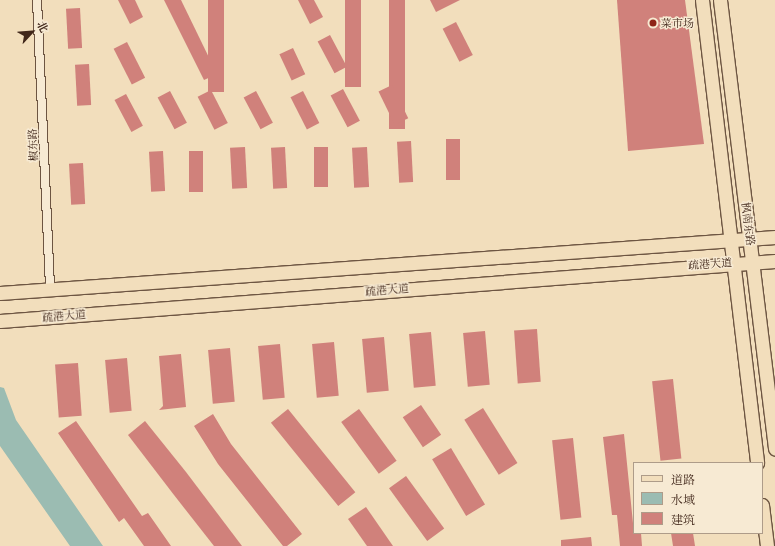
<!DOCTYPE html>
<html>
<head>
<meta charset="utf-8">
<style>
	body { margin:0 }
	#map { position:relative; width:775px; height:546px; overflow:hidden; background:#f2debc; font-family:"Libre Caslon Text","Noto Serif SC",serif }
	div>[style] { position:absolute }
	.water>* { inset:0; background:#9bbcb2 }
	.building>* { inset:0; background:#d0817b; transform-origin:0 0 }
	.roads { filter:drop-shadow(1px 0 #6d5542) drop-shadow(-1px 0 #6d5542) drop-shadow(0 1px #6d5542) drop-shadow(0 -1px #6d5542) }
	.street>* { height:8px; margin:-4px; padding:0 4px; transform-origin:4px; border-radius:4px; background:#f7ead3 }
	.primary>* { height:13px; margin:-6.5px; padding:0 6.5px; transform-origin:6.5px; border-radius:6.5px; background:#f2debc }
	.dots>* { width:11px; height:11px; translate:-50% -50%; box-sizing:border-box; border:2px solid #f7ead3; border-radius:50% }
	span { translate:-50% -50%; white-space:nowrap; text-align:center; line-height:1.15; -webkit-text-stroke:3px #f7ead3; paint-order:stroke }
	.poi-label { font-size:11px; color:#41271a }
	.left { translate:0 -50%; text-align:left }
	.street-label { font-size:11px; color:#41271a }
	.legend { position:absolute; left:633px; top:462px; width:130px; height:72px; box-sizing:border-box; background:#f7ead3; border:1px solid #ae9c89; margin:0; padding:5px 7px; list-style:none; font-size:12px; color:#41271a }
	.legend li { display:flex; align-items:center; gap:8px; height:20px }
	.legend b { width:20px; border:1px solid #ae9c89 }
	.north { position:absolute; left:12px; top:12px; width:40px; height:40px; -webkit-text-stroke:3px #f7ead3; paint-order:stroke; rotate:64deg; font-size:11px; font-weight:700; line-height:16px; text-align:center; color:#41271a }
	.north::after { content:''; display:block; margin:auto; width:14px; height:18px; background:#41271a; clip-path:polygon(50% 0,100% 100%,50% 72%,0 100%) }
</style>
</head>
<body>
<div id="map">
	<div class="water">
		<div style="clip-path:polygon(0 387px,4px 388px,16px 420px,103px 546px,70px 546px,0 446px)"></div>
	</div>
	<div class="building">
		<div style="clip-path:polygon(118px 0,135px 0,143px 17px,130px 24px)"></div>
		<div style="clip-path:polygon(164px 0,181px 0,217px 74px,204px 80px)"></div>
		<div style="left:208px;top:0;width:16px;height:92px"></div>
		<div style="clip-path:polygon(298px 0,314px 0,323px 17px,310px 24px)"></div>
		<div style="left:345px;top:0;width:16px;height:87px"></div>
		<div style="left:389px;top:0;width:16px;height:129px"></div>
		<div style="clip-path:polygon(430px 0,460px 0,436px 12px)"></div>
		<div style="clip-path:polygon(617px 0,685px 0,704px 144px,628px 151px)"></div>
		<div style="left:80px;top:8px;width:40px;height:14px;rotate:87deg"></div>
		<div style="left:456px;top:22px;width:37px;height:15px;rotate:63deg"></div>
		<div style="left:330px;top:35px;width:36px;height:14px;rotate:62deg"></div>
		<div style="left:127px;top:42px;width:40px;height:15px;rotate:63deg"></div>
		<div style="left:293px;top:48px;width:29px;height:15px;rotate:65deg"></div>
		<div style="left:89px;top:64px;width:41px;height:14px;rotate:87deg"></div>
		<div style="left:392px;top:85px;width:37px;height:15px;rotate:64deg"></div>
		<div style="left:343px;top:89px;width:36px;height:14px;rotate:62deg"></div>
		<div style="left:211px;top:90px;width:37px;height:15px;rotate:63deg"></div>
		<div style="left:170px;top:91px;width:36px;height:14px;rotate:62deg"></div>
		<div style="left:256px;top:91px;width:36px;height:14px;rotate:62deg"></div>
		<div style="left:303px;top:91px;width:36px;height:14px;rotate:63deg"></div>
		<div style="left:126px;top:94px;width:36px;height:13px;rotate:62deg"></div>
		<div style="left:446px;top:139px;width:14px;height:41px"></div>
		<div style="left:411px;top:141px;width:41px;height:14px;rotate:87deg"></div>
		<div style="left:245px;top:147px;width:41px;height:15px;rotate:87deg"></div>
		<div style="left:285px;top:147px;width:41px;height:14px;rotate:87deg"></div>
		<div style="left:314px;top:147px;width:14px;height:40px"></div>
		<div style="left:367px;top:147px;width:40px;height:15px;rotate:87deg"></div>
		<div style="left:163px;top:151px;width:40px;height:14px;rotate:87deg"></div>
		<div style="left:189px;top:151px;width:14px;height:41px"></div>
		<div style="left:83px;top:163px;width:41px;height:14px;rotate:87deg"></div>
		<div style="left:537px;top:329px;width:53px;height:23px;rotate:86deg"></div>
		<div style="left:485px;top:331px;width:54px;height:22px;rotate:85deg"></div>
		<div style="left:431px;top:332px;width:54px;height:22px;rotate:85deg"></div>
		<div style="left:384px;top:337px;width:54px;height:22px;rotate:85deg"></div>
		<div style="left:334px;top:342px;width:54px;height:22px;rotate:85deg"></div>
		<div style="left:280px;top:344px;width:54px;height:22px;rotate:85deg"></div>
		<div style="left:230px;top:348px;width:54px;height:22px;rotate:85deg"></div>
		<div style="clip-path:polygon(181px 354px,186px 407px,159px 410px,163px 406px,159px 356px)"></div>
		<div style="left:127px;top:358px;width:53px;height:22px;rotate:85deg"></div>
		<div style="left:78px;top:363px;width:53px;height:23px;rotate:86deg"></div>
		<div style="left:673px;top:379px;width:80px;height:21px;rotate:84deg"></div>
		<div style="left:421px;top:405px;width:36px;height:22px;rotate:56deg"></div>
		<div style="left:483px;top:408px;width:65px;height:22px;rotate:58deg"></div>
		<div style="left:288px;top:409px;width:107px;height:22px;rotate:51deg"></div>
		<div style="left:359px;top:409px;width:64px;height:22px;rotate:54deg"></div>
		<div style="clip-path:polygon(213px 414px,231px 444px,302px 534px,287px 546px,283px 546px,218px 464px,194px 426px)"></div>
		<div style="clip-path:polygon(76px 421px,142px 516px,148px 513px,171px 546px,144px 546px,124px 518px,119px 522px,58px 433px)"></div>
		<div style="clip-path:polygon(145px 421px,186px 472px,242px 546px,214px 546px,174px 495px,128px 435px)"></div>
		<div style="clip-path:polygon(624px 434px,634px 533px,641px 533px,642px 546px,620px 546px,617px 515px,612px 515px,603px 437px)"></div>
		<div style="left:573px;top:438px;width:80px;height:21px;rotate:84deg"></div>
		<div style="left:451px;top:448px;width:66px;height:22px;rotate:59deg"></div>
		<div style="left:406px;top:476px;width:65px;height:21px;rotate:54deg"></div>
		<div style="clip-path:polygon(366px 507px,393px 546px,367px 546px,348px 519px)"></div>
		<div style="clip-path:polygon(671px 533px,693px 533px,695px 546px,673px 546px)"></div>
		<div style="clip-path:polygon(591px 537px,592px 546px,561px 546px,561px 540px)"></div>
	</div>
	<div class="roads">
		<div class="street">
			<div style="left:37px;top:0;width:288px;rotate:87.4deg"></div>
		</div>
		<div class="primary">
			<div style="left:702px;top:0;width:466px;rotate:83.2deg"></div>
			<div style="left:720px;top:0;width:452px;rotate:83deg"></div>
			<div style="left:0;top:293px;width:777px;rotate:-4.13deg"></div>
			<div style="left:0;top:321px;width:777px;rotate:-4.43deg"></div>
			<div style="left:762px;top:505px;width:41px;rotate:83deg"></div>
		</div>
	</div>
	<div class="dots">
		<div style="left:653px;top:23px;background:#8f2418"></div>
	</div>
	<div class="poi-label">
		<span class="left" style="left:661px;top:23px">菜市场</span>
	</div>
	<div class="street-label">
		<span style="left:33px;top:145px;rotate:-93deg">椒东路</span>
		<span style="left:748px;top:224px;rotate:83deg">枫南东路</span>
		<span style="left:710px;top:264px;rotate:-4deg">疏港大道</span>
		<span style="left:387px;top:290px;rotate:-5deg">疏港大道</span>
		<span style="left:64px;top:316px;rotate:-5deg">疏港大道</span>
	</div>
	<ul class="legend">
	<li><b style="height:5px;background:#f2debc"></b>道路</li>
	<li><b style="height:11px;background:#9bbcb2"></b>水域</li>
	<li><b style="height:11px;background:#d0817b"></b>建筑</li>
	</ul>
	<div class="north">北</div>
</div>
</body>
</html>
